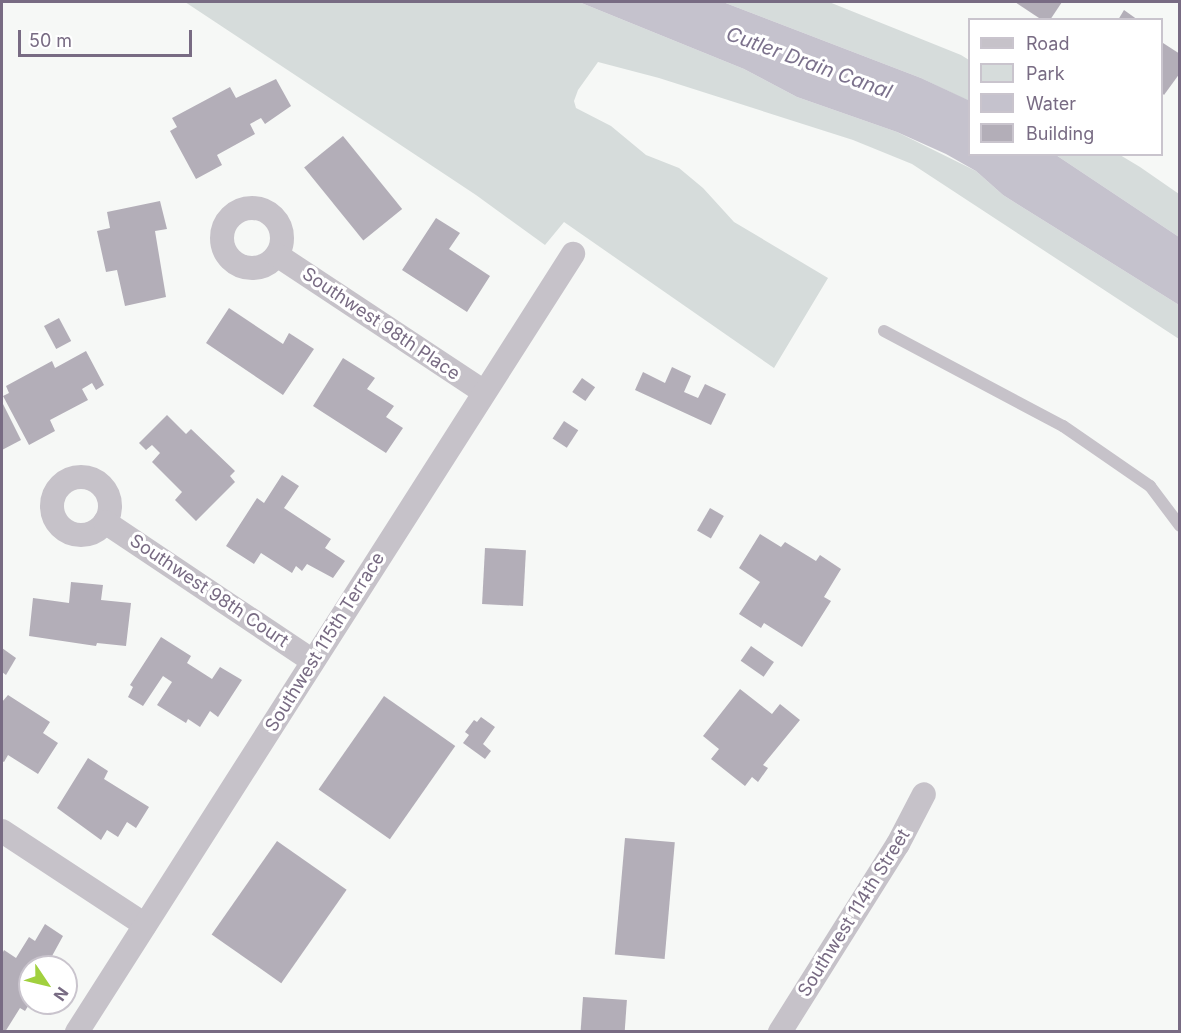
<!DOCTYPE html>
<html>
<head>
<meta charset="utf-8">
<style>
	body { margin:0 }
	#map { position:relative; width:1181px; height:1033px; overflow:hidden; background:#f6f8f6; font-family:Inter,sans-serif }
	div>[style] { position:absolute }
	.green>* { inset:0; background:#d6dcdb }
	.water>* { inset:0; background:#c5c2cd }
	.building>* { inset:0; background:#b3aeb8; transform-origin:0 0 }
	.service>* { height:12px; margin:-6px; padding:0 6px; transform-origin:6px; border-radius:6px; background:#c6c2c9 }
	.minor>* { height:24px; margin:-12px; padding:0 12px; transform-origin:12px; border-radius:12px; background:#c6c2c9 }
	.minor>.ring { margin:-12px; padding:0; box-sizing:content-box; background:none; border:24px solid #c6c2c9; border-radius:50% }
	span { translate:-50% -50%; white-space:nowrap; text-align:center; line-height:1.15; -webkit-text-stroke:6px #fff; paint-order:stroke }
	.street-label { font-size:18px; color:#786b83 }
	.water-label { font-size:20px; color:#7b718c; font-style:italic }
	.frame { position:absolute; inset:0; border:3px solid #786b83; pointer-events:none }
	.legend { position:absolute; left:968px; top:18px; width:195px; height:138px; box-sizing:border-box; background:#fff; border:2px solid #c9c4cd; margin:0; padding:8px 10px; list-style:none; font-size:18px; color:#786b83 }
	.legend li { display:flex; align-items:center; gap:12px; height:30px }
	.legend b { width:30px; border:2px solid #c9c4cd }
	.north { position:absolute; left:18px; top:955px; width:60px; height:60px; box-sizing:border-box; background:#fff; border:2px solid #c9c4cd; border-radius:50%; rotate:125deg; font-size:16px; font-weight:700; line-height:24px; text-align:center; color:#786b83 }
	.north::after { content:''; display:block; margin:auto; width:21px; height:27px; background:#a1d03e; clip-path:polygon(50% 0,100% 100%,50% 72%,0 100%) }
	.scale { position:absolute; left:18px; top:30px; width:174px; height:27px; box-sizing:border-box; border:3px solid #786b83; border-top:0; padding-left:8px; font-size:18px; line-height:21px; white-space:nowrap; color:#786b83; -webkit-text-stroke:4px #fff; paint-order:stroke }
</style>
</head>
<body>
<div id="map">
	<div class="green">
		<div style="clip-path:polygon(185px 2px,579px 2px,744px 69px,797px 97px,897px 132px,976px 171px,1003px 195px,1179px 305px,1179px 339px,912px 164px,853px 140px,659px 78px,598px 62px,578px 90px,574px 101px,576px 108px,611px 126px,646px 155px,679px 168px,703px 188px,734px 222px,828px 278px,774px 368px,564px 222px,545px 245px,476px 195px)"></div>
		<div style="clip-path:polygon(723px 2px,829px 2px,961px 55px,969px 60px,969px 101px,921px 78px)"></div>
		<div style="clip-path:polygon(1056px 155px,1120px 155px,1140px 167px,1179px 194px,1179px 237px)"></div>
	</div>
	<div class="water">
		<div style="clip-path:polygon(579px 2px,723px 2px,921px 78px,968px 100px,970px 154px,1056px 155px,1179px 237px,1179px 305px,1003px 195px,976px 171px,946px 154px,897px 132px,797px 97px,744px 69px)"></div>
	</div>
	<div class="building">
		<div style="clip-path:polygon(1015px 2px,1062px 2px,1050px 20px,1042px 20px)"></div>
		<div style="clip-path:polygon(1124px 10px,1138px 20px,1118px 20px)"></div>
		<div style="clip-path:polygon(1163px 43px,1180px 54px,1180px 73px,1164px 95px,1162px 93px)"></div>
		<div style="clip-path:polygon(276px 79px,291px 106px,265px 124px,261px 118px,250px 124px,255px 134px,217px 155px,222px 165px,196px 179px,170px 131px,177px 127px,172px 118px,230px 87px,236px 98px)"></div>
		<div style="left:343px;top:136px;width:94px;height:50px;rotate:51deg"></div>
		<div style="clip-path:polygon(160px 201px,167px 229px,155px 231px,166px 297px,125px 306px,117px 270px,106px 272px,97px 231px,110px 228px,107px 212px)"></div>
		<div style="clip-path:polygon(436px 218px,460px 233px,449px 249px,490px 276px,467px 312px,402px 270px)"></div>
		<div style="clip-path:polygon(229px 308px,283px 344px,289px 333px,314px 349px,283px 395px,206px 343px)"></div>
		<div style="left:59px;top:318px;width:26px;height:17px;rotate:62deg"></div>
		<div style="clip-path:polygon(86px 351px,104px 385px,96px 390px,92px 383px,82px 389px,88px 400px,50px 420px,55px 431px,29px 445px,3px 396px,9px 393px,6px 386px,52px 361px,55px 368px)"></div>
		<div style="clip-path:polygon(343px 358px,375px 378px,367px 389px,394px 406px,386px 417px,403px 428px,386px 453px,313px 406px)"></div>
		<div style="clip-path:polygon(672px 367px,691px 376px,684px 392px,698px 398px,705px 384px,726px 394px,711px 425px,635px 390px,643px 372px,665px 383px)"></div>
		<div style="left:582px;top:378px;width:16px;height:17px;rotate:35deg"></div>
		<div style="clip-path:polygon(2px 402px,21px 440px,2px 450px)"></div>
		<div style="clip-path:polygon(167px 415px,186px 434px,191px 429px,235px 471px,230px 476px,235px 482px,196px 521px,175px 500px,182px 492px,152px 462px,160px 453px,152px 445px,146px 450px,139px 443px)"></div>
		<div style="left:564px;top:421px;width:17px;height:21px;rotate:33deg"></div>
		<div style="clip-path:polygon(282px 475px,299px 486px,284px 508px,331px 539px,325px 548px,345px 561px,333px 578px,307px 564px,302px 571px,296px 566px,292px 573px,261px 553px,254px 564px,226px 546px,257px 498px,264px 503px)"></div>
		<div style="left:710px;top:508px;width:16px;height:26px;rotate:30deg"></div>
		<div style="clip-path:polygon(760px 534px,781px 547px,785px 542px,816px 561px,820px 555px,841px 569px,824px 597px,831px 601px,802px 647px,764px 623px,761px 628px,739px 614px,760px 582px,739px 568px)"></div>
		<div style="left:485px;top:548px;width:41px;height:56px;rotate:3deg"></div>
		<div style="clip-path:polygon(71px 582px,103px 585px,101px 600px,131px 603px,126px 646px,97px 643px,96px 646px,29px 636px,33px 598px,69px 603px)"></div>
		<div style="clip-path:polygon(161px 637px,191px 656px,187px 663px,212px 679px,220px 667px,242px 680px,218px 717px,210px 711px,200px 727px,188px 719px,186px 723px,157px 705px,172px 682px,163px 676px,143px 706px,128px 697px,133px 687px,130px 685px)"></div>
		<div style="left:751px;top:646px;width:28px;height:18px;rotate:35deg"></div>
		<div style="clip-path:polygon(2px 648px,16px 658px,6px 675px,2px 672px)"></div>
		<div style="clip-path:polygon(740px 689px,772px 714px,780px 704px,800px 720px,763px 765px,768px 768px,758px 782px,752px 777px,745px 786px,711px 759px,719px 749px,703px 736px)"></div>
		<div style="clip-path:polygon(8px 695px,50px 722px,43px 733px,58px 743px,38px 774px,8px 755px,4px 762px,2px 761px,2px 702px)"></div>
		<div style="left:384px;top:696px;width:87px;height:114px;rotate:35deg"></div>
		<div style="clip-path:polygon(481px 717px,495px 727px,483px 744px,491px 751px,485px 759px,463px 743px,469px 735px,465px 732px,474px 720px,477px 722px)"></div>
		<div style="clip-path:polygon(88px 758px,108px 771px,104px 779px,149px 807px,136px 828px,127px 822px,118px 837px,107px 830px,101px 840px,57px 808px)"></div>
		<div style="left:625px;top:838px;width:50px;height:117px;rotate:5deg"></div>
		<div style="left:277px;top:841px;width:85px;height:114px;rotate:35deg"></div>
		<div style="clip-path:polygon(45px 924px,63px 936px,46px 967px,30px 967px,30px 1003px,25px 1011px,20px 1008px,5px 1032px,2px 1032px,2px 954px,4px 950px,16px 958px,29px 937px,35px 941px)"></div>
		<div style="left:583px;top:997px;width:44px;height:35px;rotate:4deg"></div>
	</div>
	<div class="service">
		<div style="left:884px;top:331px;width:203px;rotate:28deg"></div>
		<div style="left:1063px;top:426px;width:106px;rotate:34.6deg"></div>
		<div style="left:1150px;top:486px;width:50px;rotate:53.1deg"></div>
	</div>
	<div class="minor">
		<div class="ring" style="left:222px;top:208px;width:36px;height:36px"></div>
		<div style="left:277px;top:255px;width:248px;rotate:33.5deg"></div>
		<div class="ring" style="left:52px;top:477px;width:34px;height:34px"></div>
		<div style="left:105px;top:522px;width:250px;rotate:33.8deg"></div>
		<div style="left:2px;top:831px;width:171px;rotate:33.3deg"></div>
		<div style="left:77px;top:1032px;width:923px;rotate:-57.48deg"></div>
		<div style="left:780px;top:1032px;width:222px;rotate:-57.9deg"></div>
		<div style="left:898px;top:844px;width:56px;rotate:-62.5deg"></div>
	</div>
	<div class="street-label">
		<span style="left:381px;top:324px;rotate:34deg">Southwest 98th Place</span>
		<span style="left:209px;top:591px;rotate:34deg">Southwest 98th Court</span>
		<span style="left:325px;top:642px;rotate:-58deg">Southwest 115th Terrace</span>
		<span style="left:854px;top:913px;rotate:-58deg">Southwest 114th Street</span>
	</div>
	<div class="water-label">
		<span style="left:809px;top:63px;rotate:20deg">Cutler Drain Canal</span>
	</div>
	<div class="frame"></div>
	<ul class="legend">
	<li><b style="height:8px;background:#c6c2c9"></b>Road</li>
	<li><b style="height:16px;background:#d6dcdb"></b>Park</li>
	<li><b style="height:16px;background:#c5c2cd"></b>Water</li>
	<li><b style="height:16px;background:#b3aeb8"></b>Building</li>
	</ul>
	<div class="north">N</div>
	<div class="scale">50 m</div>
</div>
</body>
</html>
